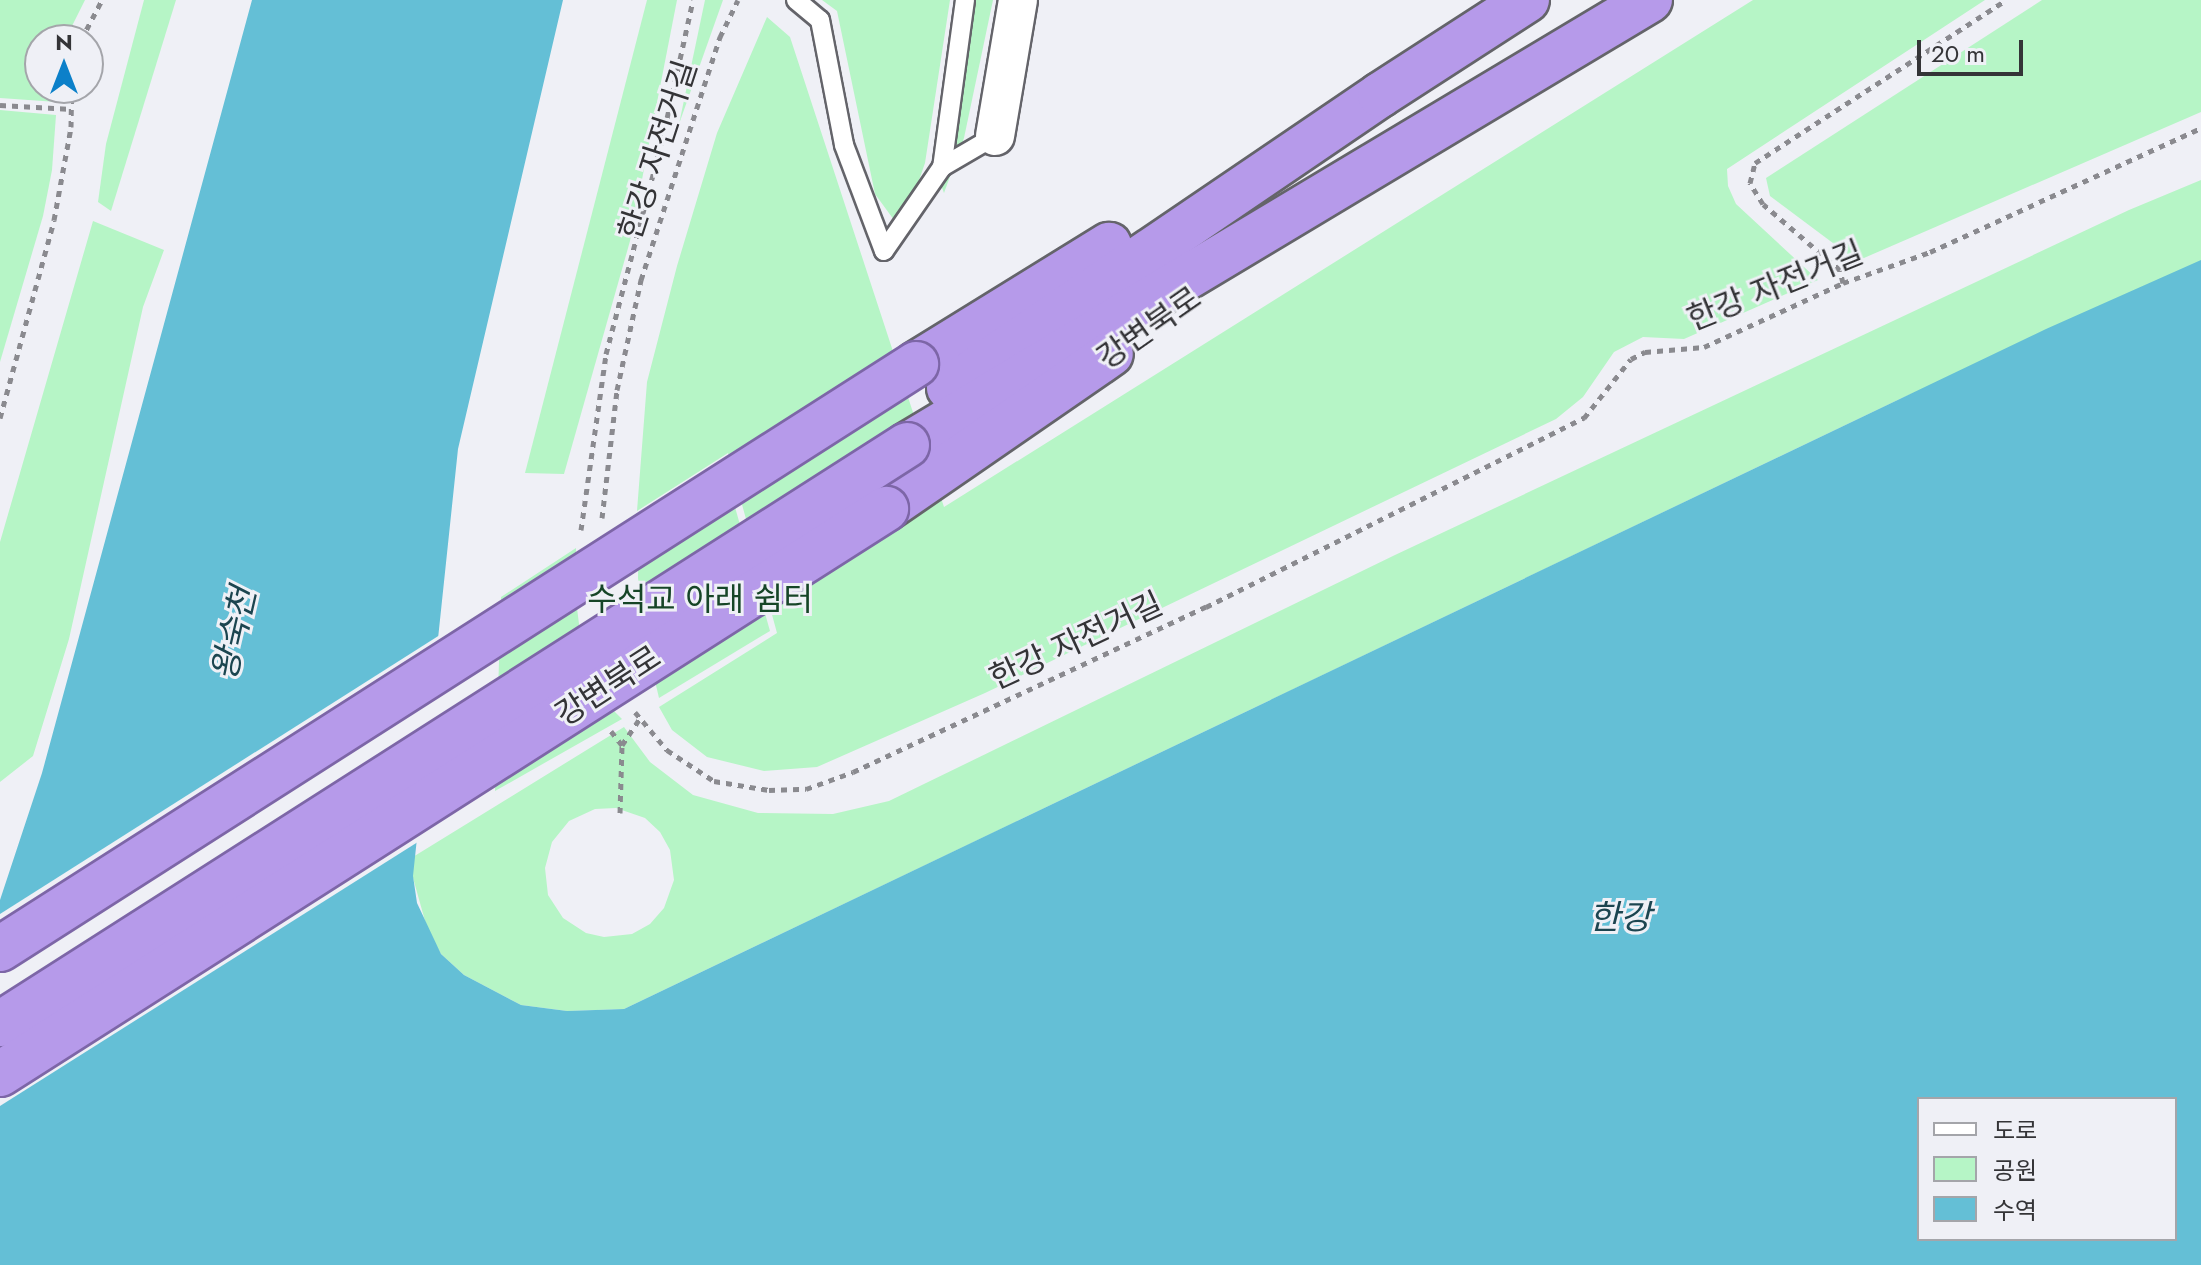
<!DOCTYPE html>
<html>
<head>
<meta charset="utf-8">
<style>
	body { margin:0 }
	#map { position:relative; width:2201px; height:1265px; overflow:hidden; background:#eff0f6; font-family:Jost,"Noto Sans KR",sans-serif }
	div>[style] { position:absolute }
	.green>* { inset:0; background:#b6f5c6 }
	.water>* { inset:0; background:#64bfd6 }
	.pier>* { inset:0; background:#eff0f6 }
	.path>* { height:5px; margin-top:-2.5px; transform-origin:0; background:repeating-linear-gradient(90deg,#8a8a8f 0 6px,transparent 0 12px) }
	.roads { filter:drop-shadow(2px 0 #64646a) drop-shadow(-2px 0 #64646a) drop-shadow(0 2px #64646a) drop-shadow(0 -2px #64646a) }
	.service>* { height:18px; margin:-9px; padding:0 9px; transform-origin:9px; border-radius:9px; background:#fff }
	.minor>* { height:38px; margin:-19px; padding:0 19px; transform-origin:19px; border-radius:19px; background:#fff }
	.trunk>* { height:44px; margin:-22px; padding:0 22px; transform-origin:22px; border-radius:22px; background:#b69aea }
	.bridges { filter:drop-shadow(2px 0 #7d66a7) drop-shadow(-2px 0 #7d66a7) drop-shadow(0 2px #7d66a7) drop-shadow(0 -2px #7d66a7) }
	.trunk-bridge>* { height:44px; margin:-22px; padding:0 22px; transform-origin:22px; border-radius:22px; background:#b69aea }
	span { translate:-50% -50%; white-space:nowrap; text-align:center; line-height:1.15; -webkit-text-stroke:6px #eff0f6; paint-order:stroke }
	.street-label { font-size:32px; color:#343437 }
	.park-label { font-size:32px; color:#164527 }
	.water-label { font-size:34px; color:#1c4550; font-style:italic }
	.legend { position:absolute; left:1917px; top:1097px; width:260px; height:144px; box-sizing:border-box; background:#eff0f6; border:2px solid #a4a5aa; margin:0; padding:10px 14px; list-style:none; font-size:24px; color:#343437 }
	.legend li { display:flex; align-items:center; gap:16px; height:40px }
	.legend b { width:40px; border:2px solid #a4a5aa }
	.north { position:absolute; left:24px; top:24px; width:80px; height:80px; box-sizing:border-box; background:#eff0f6; border:2px solid #a4a5aa; border-radius:50%; rotate:0deg; font-size:22px; font-weight:700; line-height:32px; text-align:center; color:#343437 }
	.north::after { content:''; display:block; margin:auto; width:28px; height:36px; background:#0c80c9; clip-path:polygon(50% 0,100% 100%,50% 72%,0 100%) }
	.scale { position:absolute; left:1917px; top:40px; width:106px; height:36px; box-sizing:border-box; border:4px solid #343437; border-top:0; padding-left:10px; font-size:24px; line-height:28px; white-space:nowrap; color:#343437; -webkit-text-stroke:6px #eff0f6; paint-order:stroke }
</style>
</head>
<body>
<div id="map">
	<div class="green">
		<div style="clip-path:polygon(0 0,85px 0,65px 40px,40px 40px,40px 88px,57px 88px,57px 102px,0 98px)"></div>
		<div style="clip-path:polygon(144px 0,176px 0,111px 211px,98px 202px,106px 144px)"></div>
		<div style="clip-path:polygon(647px 0,677px 0,630px 241px,564px 474px,525px 473px)"></div>
		<div style="clip-path:polygon(705px 0,723px 0,679px 124px)"></div>
		<div style="clip-path:polygon(822px 0,950px 0,925px 163px,916px 189px,894px 220px,875px 194px,837px 11px)"></div>
		<div style="clip-path:polygon(960px 0,993px 0,964px 138px,944px 193px,936px 172px)"></div>
		<div style="clip-path:polygon(1753px 0,1985px 0,1727px 169px,1728px 186px,1736px 204px,1818px 280px,1684px 339px,1643px 337px,1614px 352px,1583px 397px,1556px 419px,985px 693px,817px 767px,764px 771px,707px 757px,672px 730px,659px 707px,777px 633px,728px 453px,637px 511px,647px 382px,677px 266px,717px 133px,767px 17px,790px 37px,944px 507px)"></div>
		<div style="clip-path:polygon(2042px 0,2201px 0,2201px 112px,1857px 261px,1770px 196px,1766px 178px)"></div>
		<div style="clip-path:polygon(0 110px,56px 115px,52px 170px,43px 216px,0 362px)"></div>
		<div style="clip-path:polygon(evenodd,2201px 180px,2201px 267px,1902px 398px,624px 1009px,567px 1011px,521px 1005px,464px 975px,441px 954px,427px 928px,408px 860px,624px 727px,650px 762px,693px 795px,758px 813px,833px 814px,889px 801px,1395px 555px,2129px 210px,2201px 180px,616px 808px,645px 818px,660px 832px,670px 850px,674px 880px,664px 908px,650px 924px,632px 934px,604px 937px,586px 933px,563px 918px,548px 895px,545px 868px,552px 842px,569px 821px,595px 809px,616px 808px)"></div>
		<div style="clip-path:polygon(93px 221px,164px 250px,143px 307px,69px 639px,33px 756px,0 782px,0 542px)"></div>
		<div style="clip-path:polygon(733px 500px,770px 631px,659px 698px,646px 643px,638px 578px,639px 520px)"></div>
		<div style="clip-path:polygon(576px 548px,576px 600px,581px 640px,610px 707px,622px 719px,495px 791px,501px 597px)"></div>
	</div>
	<div class="water">
		<div style="clip-path:polygon(evenodd,252px 0,563px 0,458px 449px,413px 876px,417px 903px,441px 954px,464px 975px,521px 1005px,567px 1011px,624px 1009px,2046px 329px,2201px 260px,2201px 1265px,0 1265px,0 900px,42px 773px,252px 0,1919px 1099px,2175px 1099px,2175px 1239px,1919px 1239px,1919px 1099px)"></div>
	</div>
	<div class="pier">
		<div style="clip-path:polygon(443px 633px,421px 840px,0 1106px,0 914px)"></div>
	</div>
	<div class="path">
		<div style="left:81px;top:40px;width:45px;rotate:-62.3deg"></div>
		<div style="left:0;top:105px;width:72px;rotate:3.2deg"></div>
		<div style="left:1843px;top:283px;width:13px;rotate:-103deg"></div>
		<div style="left:1840px;top:270px;width:101px;rotate:-139.4deg"></div>
		<div style="left:1763px;top:204px;width:25px;rotate:-122deg"></div>
		<div style="left:1750px;top:183px;width:21px;rotate:-76deg"></div>
		<div style="left:1755px;top:163px;width:299px;rotate:-33deg"></div>
		<div style="left:0;top:418px;width:205px;rotate:-74.7deg"></div>
		<div style="left:54px;top:220px;width:95px;rotate:-79.6deg"></div>
		<div style="left:71px;top:127px;width:39px;rotate:-89deg"></div>
		<div style="left:602px;top:518px;width:129px;rotate:-83.3deg"></div>
		<div style="left:617px;top:390px;width:113px;rotate:-77.7deg"></div>
		<div style="left:641px;top:280px;width:256px;rotate:-72deg"></div>
		<div style="left:720px;top:37px;width:41px;rotate:-64.1deg"></div>
		<div style="left:581px;top:530px;width:178px;rotate:-81.9deg"></div>
		<div style="left:606px;top:354px;width:220px;rotate:-75.3deg"></div>
		<div style="left:662px;top:141px;width:144px;rotate:-77.6deg"></div>
		<div style="left:635px;top:712px;width:50px;rotate:49.9deg"></div>
		<div style="left:667px;top:750px;width:56px;rotate:33.4deg"></div>
		<div style="left:714px;top:781px;width:56px;rotate:9.3deg"></div>
		<div style="left:769px;top:790px;width:37px;rotate:-2deg"></div>
		<div style="left:806px;top:789px;width:50px;rotate:-19.9deg"></div>
		<div style="left:853px;top:772px;width:390px;rotate:-25.1deg"></div>
		<div style="left:1206px;top:607px;width:423px;rotate:-26.6deg"></div>
		<div style="left:1584px;top:418px;width:75px;rotate:-51.5deg"></div>
		<div style="left:1631px;top:359px;width:16px;rotate:-27deg"></div>
		<div style="left:1645px;top:352px;width:59px;rotate:-4.8deg"></div>
		<div style="left:1704px;top:347px;width:153px;rotate:-24.7deg"></div>
		<div style="left:1843px;top:283px;width:92px;rotate:-19.6deg"></div>
		<div style="left:1930px;top:252px;width:298px;rotate:-24.6deg"></div>
		<div style="left:611px;top:731px;width:18px;rotate:52deg"></div>
		<div style="left:620px;top:813px;width:68px;rotate:-88.3deg"></div>
		<div style="left:622px;top:745px;width:32px;rotate:-56deg"></div>
	</div>
	<div class="roads">
		<div class="service">
			<div style="left:796px;top:0;width:31px;rotate:40deg"></div>
			<div style="left:820px;top:20px;width:127px;rotate:79.1deg"></div>
			<div style="left:844px;top:145px;width:113px;rotate:69.3deg"></div>
			<div style="left:884px;top:251px;width:102px;rotate:-55.4deg"></div>
			<div style="left:965px;top:0;width:169px;rotate:97.8deg"></div>
			<div style="left:942px;top:167px;width:61px;rotate:-30.3deg"></div>
		</div>
		<div class="minor">
			<div style="left:995px;top:136px;width:138px;rotate:-80.4deg"></div>
		</div>
		<div class="trunk">
			<div style="left:916px;top:364px;width:227px;rotate:-31.7deg"></div>
			<div style="left:949px;top:388px;width:521px;rotate:-34.21deg"></div>
			<div style="left:1380px;top:95px;width:175px;rotate:-32.9deg"></div>
			<div style="left:907px;top:445px;width:866px;rotate:-30.92deg"></div>
			<div style="left:886px;top:509px;width:273px;rotate:-34.6deg"></div>
		</div>
	</div>
	<div class="bridges">
		<div class="trunk-bridge">
			<div style="left:0;top:949px;width:1087px;rotate:-32.56deg"></div>
			<div style="left:0;top:1024px;width:1076px;rotate:-32.55deg"></div>
			<div style="left:0;top:1074px;width:1051px;rotate:-32.53deg"></div>
		</div>
	</div>
	<div class="street-label">
		<span style="left:658px;top:150px;rotate:-72deg">한강 자전거길</span>
		<span style="left:1775px;top:286px;rotate:-22deg">한강 자전거길</span>
		<span style="left:1149px;top:328px;rotate:-35deg">강변북로</span>
		<span style="left:1076px;top:641px;rotate:-25deg">한강 자전거길</span>
		<span style="left:608px;top:686px;rotate:-33deg">강변북로</span>
	</div>
	<div class="park-label">
		<span style="left:700px;top:599px">수석교 아래 쉼터</span>
	</div>
	<div class="water-label">
		<span style="left:234px;top:634px;rotate:-77deg">왕숙천</span>
		<span style="left:1620px;top:918px">한강</span>
	</div>
	<ul class="legend">
	<li><b style="height:10px;background:#fff"></b>도로</li>
	<li><b style="height:22px;background:#b6f5c6"></b>공원</li>
	<li><b style="height:22px;background:#64bfd6"></b>수역</li>
	</ul>
	<div class="north">N</div>
	<div class="scale">20 m</div>
</div>
</body>
</html>
